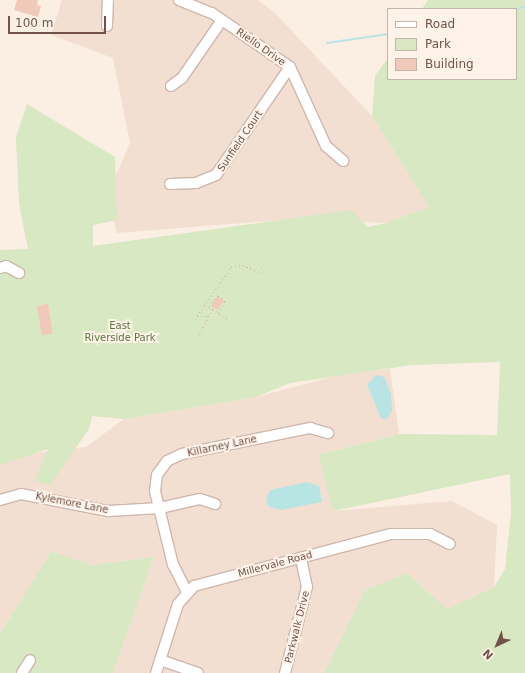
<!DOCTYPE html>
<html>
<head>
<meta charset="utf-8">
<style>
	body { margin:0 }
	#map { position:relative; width:525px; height:673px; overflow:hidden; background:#fbeee3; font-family:"DejaVu Sans",sans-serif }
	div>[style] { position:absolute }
	.residential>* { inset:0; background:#f3dfd2 }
	.green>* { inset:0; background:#d7e8c2 }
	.water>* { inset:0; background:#b8e4e4 }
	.stream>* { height:2px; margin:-1px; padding:0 1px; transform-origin:1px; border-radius:1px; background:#b8e4e4 }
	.building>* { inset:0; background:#f0c9bb; transform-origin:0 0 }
	.path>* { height:1px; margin-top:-0.5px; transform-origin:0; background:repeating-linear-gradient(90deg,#d4ac9f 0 1px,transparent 0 4px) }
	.roads { filter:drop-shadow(1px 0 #ceb7ad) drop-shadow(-1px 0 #ceb7ad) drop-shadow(0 1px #ceb7ad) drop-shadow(0 -1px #ceb7ad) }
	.minor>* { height:10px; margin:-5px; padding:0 5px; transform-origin:5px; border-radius:5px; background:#fff }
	span { translate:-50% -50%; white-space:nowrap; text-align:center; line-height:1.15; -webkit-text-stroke:4px #fef3e9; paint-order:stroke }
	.street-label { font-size:10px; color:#72534a }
	.park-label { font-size:10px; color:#5a7842 }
	.legend { position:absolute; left:387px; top:8px; width:130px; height:72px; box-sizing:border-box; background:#fef3e9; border:1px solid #c6b3a9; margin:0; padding:5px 7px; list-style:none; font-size:12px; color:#72534a }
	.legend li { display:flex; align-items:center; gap:8px; height:20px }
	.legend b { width:20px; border:1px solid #c6b3a9 }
	.north { position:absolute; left:477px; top:625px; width:40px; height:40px; -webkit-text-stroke:3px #fef3e9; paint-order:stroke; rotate:224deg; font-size:11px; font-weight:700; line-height:16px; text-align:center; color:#72534a }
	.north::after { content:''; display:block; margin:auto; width:14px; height:18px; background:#72534a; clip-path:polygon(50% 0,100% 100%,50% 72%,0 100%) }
	.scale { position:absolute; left:8px; top:16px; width:98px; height:18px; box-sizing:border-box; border:2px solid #72534a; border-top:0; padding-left:5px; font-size:12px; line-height:14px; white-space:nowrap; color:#72534a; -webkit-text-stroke:3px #fef3e9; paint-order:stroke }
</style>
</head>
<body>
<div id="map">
	<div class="residential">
		<div style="clip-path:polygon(62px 0,258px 0,275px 13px,372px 116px,429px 207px,386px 223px,292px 219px,117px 233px,107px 196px,130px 143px,113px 58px,51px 35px)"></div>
		<div style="clip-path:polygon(390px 369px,399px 434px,318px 455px,333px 511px,452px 501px,497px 525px,494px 587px,447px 609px,407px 573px,365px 590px,324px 673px,113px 673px,154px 557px,92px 565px,51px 551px,0 634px,0 461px,27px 454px,86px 447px,124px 419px,256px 397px,339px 375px)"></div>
	</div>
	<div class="green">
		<div style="clip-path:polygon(428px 0,525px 0,525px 673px,324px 673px,365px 590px,407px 573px,447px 609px,494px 587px,505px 569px,511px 514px,510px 474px,333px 511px,318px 455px,399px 434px,497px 435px,500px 362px,412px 365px,290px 383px,256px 397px,124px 419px,92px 416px,89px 429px,50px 485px,35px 481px,48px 449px,0 465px,0 250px,28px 249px,19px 204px,16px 137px,27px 104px,115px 157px,117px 220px,93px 225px,93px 246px,351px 210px,368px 227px,386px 223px,429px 207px,372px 116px,375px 76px,388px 58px,388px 79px,516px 79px,516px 9px,422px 9px)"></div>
		<div style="clip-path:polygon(51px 551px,92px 565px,154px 557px,113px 673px,0 673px,0 634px)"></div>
	</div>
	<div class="water">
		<div style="clip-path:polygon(376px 375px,384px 377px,391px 394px,392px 411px,386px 420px,381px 418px,367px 385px)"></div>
		<div style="clip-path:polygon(307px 482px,319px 486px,322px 502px,281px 510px,269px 507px,266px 499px,270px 490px)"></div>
	</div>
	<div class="stream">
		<div style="left:515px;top:9px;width:10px;rotate:-11deg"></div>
		<div style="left:327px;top:43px;width:62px;rotate:-8.4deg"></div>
	</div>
	<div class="building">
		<div style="clip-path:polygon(17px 0,38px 0,37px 5px,41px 6px,38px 17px,14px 10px)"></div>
		<div style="clip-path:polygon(217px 296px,224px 301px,217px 310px,211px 306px)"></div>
		<div style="left:48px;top:304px;width:30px;height:11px;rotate:81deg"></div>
	</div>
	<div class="path">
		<div style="left:218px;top:313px;width:14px;rotate:-60deg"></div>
		<div style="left:225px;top:301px;width:10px;rotate:-143deg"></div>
		<div style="left:217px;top:295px;width:14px;rotate:124deg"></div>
		<div style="left:209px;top:307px;width:22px;rotate:32deg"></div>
		<div style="left:197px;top:316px;width:10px"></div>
		<div style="left:207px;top:316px;width:8px;rotate:-45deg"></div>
		<div style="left:195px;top:319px;width:63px;rotate:-55.3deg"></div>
		<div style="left:231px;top:267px;width:12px;rotate:-9deg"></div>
		<div style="left:243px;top:265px;width:17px;rotate:24deg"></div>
		<div style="left:259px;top:272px;width:9px;rotate:-54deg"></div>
		<div style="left:197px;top:338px;width:27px;rotate:-62deg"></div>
	</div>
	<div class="roads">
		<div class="minor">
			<div style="left:179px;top:0;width:35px;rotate:22deg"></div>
			<div style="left:212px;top:13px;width:95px;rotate:34.7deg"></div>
			<div style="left:290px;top:67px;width:87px;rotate:65.5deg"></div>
			<div style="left:326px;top:146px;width:23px;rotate:41deg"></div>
			<div style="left:107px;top:26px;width:26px;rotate:-88deg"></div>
			<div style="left:171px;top:86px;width:14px;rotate:-36deg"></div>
			<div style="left:182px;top:78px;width:70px;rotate:-55.4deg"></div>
			<div style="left:170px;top:184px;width:26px;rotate:-2deg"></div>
			<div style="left:196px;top:183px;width:22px;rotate:-22deg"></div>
			<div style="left:216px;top:175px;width:131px;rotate:-55.6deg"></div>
			<div style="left:0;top:268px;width:6px;rotate:-18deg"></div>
			<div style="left:6px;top:266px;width:15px;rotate:28deg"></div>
			<div style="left:0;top:500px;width:22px;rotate:-16deg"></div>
			<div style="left:21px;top:494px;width:89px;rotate:11.1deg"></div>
			<div style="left:108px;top:511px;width:52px;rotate:-3.3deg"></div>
			<div style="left:160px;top:508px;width:41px;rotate:-12.7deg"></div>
			<div style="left:200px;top:499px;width:16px;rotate:18deg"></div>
			<div style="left:187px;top:592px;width:30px;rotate:-117deg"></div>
			<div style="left:173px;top:565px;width:76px;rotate:-103.7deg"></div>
			<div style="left:155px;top:491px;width:16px;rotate:-83deg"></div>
			<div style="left:157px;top:475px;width:17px;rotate:-54deg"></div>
			<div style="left:167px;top:461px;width:17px;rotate:-25deg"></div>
			<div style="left:182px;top:454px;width:131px;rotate:-11.5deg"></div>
			<div style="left:310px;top:428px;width:19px;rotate:16deg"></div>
			<div style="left:160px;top:660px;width:40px;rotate:18.9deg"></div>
			<div style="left:22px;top:673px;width:15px;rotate:-58deg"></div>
			<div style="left:156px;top:673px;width:72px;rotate:-72.3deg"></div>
			<div style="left:178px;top:604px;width:24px;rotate:-48deg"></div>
			<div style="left:194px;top:586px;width:204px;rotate:-14.8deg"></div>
			<div style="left:391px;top:534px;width:39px"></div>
			<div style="left:430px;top:534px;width:22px;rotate:27deg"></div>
			<div style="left:285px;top:673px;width:89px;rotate:-75.7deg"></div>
			<div style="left:307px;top:587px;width:30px;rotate:-102deg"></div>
		</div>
	</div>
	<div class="street-label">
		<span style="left:261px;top:47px;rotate:35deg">Riello Drive</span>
		<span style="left:240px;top:141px;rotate:-56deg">Sunfield Court</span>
		<span style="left:222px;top:446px;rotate:-12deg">Killarney Lane</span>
		<span style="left:72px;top:503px;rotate:11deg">Kylemore Lane</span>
		<span style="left:275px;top:564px;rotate:-15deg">Millervale Road</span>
		<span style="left:297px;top:627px;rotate:-76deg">Parkwalk Drive</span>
	</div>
	<div class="park-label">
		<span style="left:120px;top:331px">East<br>Riverside Park</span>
	</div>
	<ul class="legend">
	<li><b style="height:5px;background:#fff"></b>Road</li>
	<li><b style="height:11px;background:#d7e8c2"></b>Park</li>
	<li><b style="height:11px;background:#f0c9bb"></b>Building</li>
	</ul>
	<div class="north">N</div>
	<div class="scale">100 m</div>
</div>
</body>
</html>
